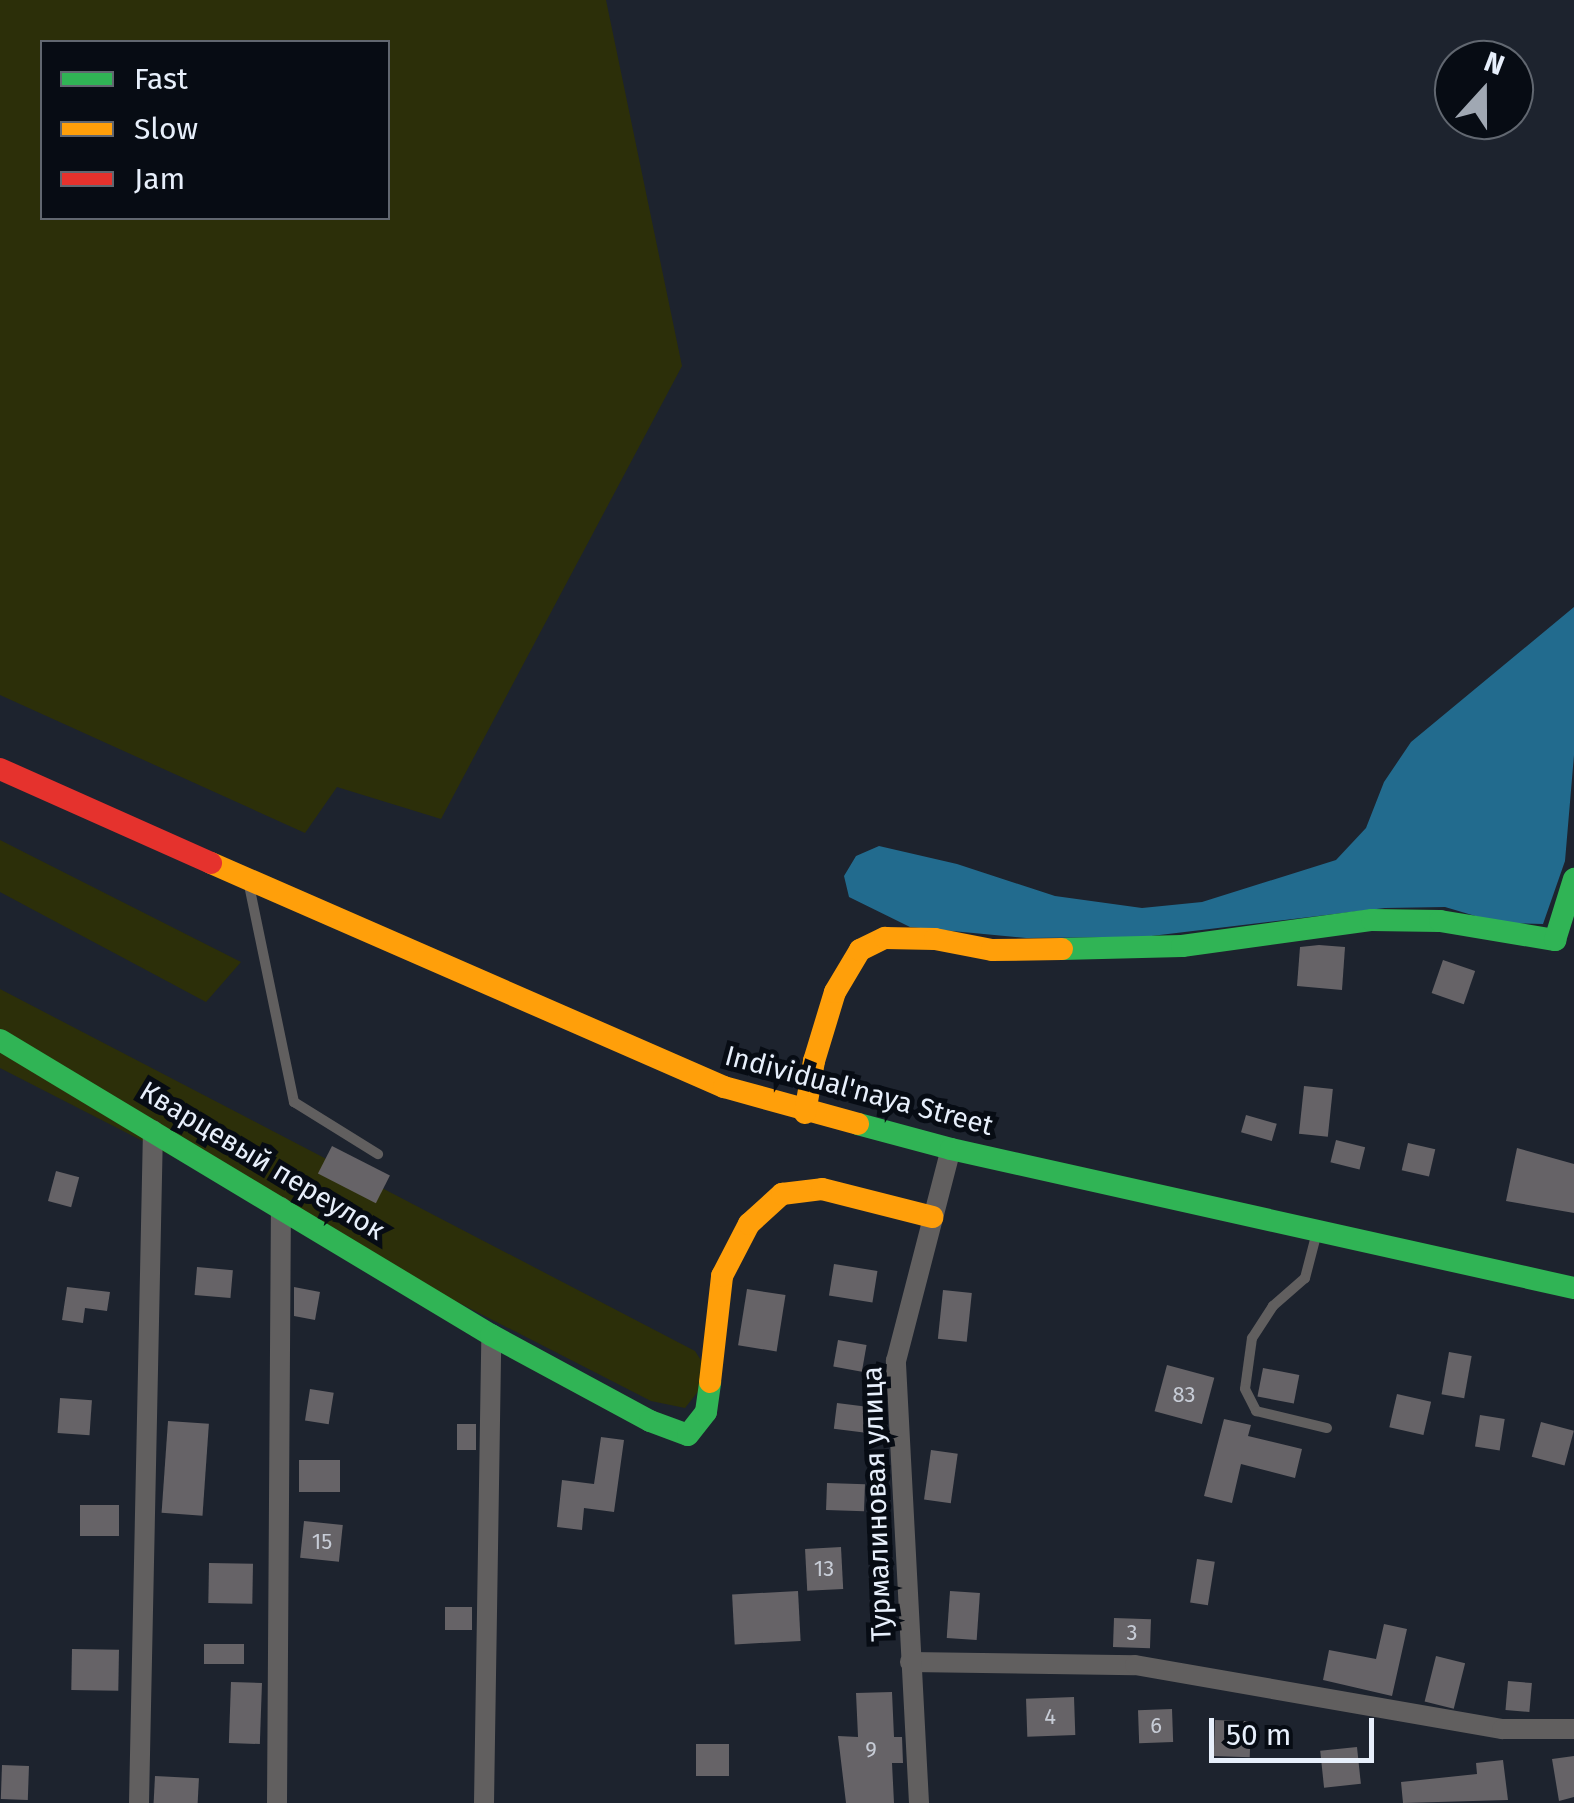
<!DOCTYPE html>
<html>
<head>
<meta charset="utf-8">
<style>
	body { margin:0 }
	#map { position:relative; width:1574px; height:1803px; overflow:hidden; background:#1d232e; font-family:"Fira Sans",sans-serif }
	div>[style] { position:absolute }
	.green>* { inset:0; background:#2c2f09 }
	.water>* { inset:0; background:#226b8e }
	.building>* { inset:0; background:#666367; transform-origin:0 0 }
	.lane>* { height:10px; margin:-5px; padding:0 5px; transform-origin:5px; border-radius:5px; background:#615f5f }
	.street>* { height:20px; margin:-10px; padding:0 10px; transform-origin:10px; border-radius:10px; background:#615f5f }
	.fast>* { height:22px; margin:-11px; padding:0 11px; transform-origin:11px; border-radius:11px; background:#30b455 }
	.slow>* { height:22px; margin:-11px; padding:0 11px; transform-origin:11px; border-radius:11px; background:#ff9f0a }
	.jam>* { height:22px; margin:-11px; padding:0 11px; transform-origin:11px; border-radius:11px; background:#e5322d }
	span { translate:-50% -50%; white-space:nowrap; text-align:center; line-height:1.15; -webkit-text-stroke:10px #070c14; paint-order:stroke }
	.number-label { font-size:22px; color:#c7ccd6 }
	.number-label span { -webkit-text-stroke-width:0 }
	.street-label { font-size:28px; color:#e7effb }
	.legend { position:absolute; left:40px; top:40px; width:350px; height:180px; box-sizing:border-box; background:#070c14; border:2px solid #616770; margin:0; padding:12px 18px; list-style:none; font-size:30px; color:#e7effb }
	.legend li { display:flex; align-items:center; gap:20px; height:50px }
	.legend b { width:50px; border:2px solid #616770 }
	.north { position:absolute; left:1434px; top:40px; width:100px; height:100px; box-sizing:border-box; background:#070c14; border:2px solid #616770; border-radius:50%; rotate:21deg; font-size:28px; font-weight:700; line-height:40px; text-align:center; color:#e7effb }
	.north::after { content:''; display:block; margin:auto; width:35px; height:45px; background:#a0a8b3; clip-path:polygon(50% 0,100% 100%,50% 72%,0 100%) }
	.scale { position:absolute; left:1209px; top:1718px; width:165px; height:45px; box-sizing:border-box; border:5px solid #e7effb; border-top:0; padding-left:12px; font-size:30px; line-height:35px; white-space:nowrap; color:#e7effb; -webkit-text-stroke:8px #070c14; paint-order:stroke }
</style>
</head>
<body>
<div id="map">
	<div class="green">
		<div style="clip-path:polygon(evenodd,0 0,606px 0,682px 366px,441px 819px,337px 787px,305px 833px,0 695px,0 0,388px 42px,388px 218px,42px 218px,42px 42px,388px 42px)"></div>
		<div style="clip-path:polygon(0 840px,241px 962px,206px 1002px,0 892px)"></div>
		<div style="clip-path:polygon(0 989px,695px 1351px,704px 1365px,700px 1389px,685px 1408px,651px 1401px,0 1068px)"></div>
	</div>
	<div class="water">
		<div style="clip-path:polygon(1574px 607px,1574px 755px,1565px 861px,1543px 924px,1499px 923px,1445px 907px,1385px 908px,1143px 937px,1026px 938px,910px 927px,849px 897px,844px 876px,856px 856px,879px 846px,957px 864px,1055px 896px,1142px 908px,1202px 902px,1336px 860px,1366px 828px,1384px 782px,1411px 742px)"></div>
	</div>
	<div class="building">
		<div style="clip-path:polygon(1319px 945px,1345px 947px,1342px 990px,1297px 986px,1300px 947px)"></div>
		<div style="left:1443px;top:960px;width:34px;height:35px;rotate:19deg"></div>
		<div style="left:1304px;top:1086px;width:29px;height:48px;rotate:6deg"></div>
		<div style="left:1246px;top:1115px;width:32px;height:18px;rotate:16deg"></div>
		<div style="left:1336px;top:1140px;width:30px;height:23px;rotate:14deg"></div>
		<div style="left:1408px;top:1143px;width:28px;height:28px;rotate:13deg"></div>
		<div style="left:332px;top:1146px;width:65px;height:31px;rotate:27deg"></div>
		<div style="clip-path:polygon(1517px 1148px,1574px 1164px,1574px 1213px,1506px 1201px)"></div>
		<div style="left:56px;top:1171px;width:24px;height:31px;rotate:15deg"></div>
		<div style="left:834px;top:1264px;width:44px;height:32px;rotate:9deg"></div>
		<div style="left:197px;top:1267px;width:36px;height:28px;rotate:5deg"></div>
		<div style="clip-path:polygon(67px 1287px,110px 1292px,107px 1311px,85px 1308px,83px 1323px,62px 1320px)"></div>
		<div style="clip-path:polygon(294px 1287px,320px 1292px,315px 1320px,294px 1316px)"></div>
		<div style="left:747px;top:1289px;width:39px;height:57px;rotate:9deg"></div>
		<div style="left:943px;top:1290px;width:29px;height:49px;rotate:6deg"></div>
		<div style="left:838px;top:1340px;width:29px;height:27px;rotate:10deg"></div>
		<div style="left:1449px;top:1352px;width:23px;height:43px;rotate:10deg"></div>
		<div style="left:1167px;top:1365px;width:49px;height:48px;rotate:15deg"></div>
		<div style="left:1263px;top:1368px;width:37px;height:29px;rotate:11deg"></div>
		<div style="left:310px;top:1389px;width:24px;height:32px;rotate:9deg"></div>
		<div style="left:1397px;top:1394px;width:35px;height:34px;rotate:13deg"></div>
		<div style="left:60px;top:1398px;width:32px;height:35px;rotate:4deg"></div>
		<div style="left:837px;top:1403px;width:34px;height:26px;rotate:7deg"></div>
		<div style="left:1480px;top:1415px;width:25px;height:32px;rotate:9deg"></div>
		<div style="clip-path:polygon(1224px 1419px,1251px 1425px,1248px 1436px,1302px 1449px,1295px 1478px,1241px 1464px,1232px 1503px,1204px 1496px)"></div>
		<div style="left:168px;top:1421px;width:41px;height:92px;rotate:4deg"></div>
		<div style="left:1541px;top:1422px;width:34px;height:36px;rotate:15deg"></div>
		<div style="left:476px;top:1424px;width:26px;height:19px;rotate:90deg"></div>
		<div style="clip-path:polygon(601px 1437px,624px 1440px,614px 1512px,584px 1508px,582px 1530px,557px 1527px,562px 1480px,594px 1484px)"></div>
		<div style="left:931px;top:1450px;width:27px;height:50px;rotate:8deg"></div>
		<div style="left:299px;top:1460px;width:41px;height:32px"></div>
		<div style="left:827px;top:1483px;width:38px;height:27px;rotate:2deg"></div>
		<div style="left:80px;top:1505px;width:39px;height:31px"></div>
		<div style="left:304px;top:1521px;width:39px;height:37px;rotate:6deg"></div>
		<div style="left:841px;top:1547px;width:42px;height:36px;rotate:87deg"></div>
		<div style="left:1197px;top:1559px;width:18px;height:44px;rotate:9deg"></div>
		<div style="left:209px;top:1563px;width:44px;height:40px;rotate:1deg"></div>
		<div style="left:798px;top:1591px;width:50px;height:66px;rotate:87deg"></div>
		<div style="left:950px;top:1591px;width:30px;height:47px;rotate:4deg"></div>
		<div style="left:445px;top:1607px;width:27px;height:23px"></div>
		<div style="left:1114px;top:1618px;width:37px;height:29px;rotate:2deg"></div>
		<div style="clip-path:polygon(1384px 1624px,1407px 1629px,1392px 1696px,1323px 1680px,1329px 1650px,1376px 1659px)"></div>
		<div style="left:204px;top:1644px;width:40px;height:20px"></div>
		<div style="left:72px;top:1649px;width:47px;height:41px;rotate:1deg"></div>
		<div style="left:1436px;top:1656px;width:30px;height:47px;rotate:14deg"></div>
		<div style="left:1508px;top:1681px;width:24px;height:29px;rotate:5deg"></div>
		<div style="left:231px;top:1682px;width:31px;height:61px;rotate:2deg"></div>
		<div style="clip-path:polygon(892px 1692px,894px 1737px,902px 1737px,903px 1763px,892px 1763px,894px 1803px,846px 1803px,838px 1736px,858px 1737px,856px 1693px)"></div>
		<div style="left:1074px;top:1697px;width:38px;height:48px;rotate:88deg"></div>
		<div style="left:1172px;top:1709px;width:33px;height:34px;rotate:88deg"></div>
		<div style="left:1215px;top:1720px;width:36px;height:36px;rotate:2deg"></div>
		<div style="left:696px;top:1744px;width:33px;height:32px"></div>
		<div style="left:1357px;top:1747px;width:37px;height:37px;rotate:84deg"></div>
		<div style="clip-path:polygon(1574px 1756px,1574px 1797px,1559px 1801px,1552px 1759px)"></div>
		<div style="clip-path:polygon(1503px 1760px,1508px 1800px,1403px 1803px,1401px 1782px,1477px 1774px,1476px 1763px)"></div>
		<div style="left:2px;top:1765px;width:27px;height:34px;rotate:2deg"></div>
		<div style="left:155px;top:1776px;width:44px;height:27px;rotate:3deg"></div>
	</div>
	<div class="lane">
		<div style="left:249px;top:885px;width:222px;rotate:78.3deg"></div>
		<div style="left:294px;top:1102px;width:99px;rotate:31.8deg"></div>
		<div style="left:1317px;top:1232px;width:48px;rotate:104.6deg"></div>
		<div style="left:1305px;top:1278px;width:43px;rotate:138.8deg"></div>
		<div style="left:1273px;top:1306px;width:38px;rotate:123deg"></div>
		<div style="left:1252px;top:1338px;width:51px;rotate:97.8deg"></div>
		<div style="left:1245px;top:1389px;width:25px;rotate:63deg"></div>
		<div style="left:1256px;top:1411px;width:73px;rotate:13.5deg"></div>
	</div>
	<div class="street">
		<div style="left:910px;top:1662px;width:225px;rotate:0.8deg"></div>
		<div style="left:1135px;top:1665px;width:373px;rotate:9.9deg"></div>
		<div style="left:1502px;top:1729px;width:72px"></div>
		<div style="left:139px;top:1803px;width:673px;rotate:-88.81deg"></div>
		<div style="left:277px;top:1803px;width:596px;rotate:-89.62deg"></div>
		<div style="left:484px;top:1803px;width:468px;rotate:-89.1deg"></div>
		<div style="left:919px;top:1803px;width:443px;rotate:-93deg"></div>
		<div style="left:896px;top:1361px;width:219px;rotate:-75.5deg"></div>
	</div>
	<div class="fast">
		<div style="left:1062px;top:949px;width:120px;rotate:-1.4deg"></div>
		<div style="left:1182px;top:946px;width:192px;rotate:-7.8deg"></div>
		<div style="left:1372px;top:920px;width:68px;rotate:0.8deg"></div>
		<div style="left:1440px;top:921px;width:117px;rotate:9.4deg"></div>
		<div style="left:1555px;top:940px;width:64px;rotate:-72.7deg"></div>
		<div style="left:0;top:1040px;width:573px;rotate:31deg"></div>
		<div style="left:491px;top:1335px;width:181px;rotate:28.4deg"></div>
		<div style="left:650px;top:1421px;width:40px;rotate:20.2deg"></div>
		<div style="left:688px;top:1435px;width:29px;rotate:-52deg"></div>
		<div style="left:706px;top:1412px;width:30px;rotate:-82deg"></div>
		<div style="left:858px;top:1124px;width:96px;rotate:15deg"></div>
		<div style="left:951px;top:1149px;width:638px;rotate:12.58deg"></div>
	</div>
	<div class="slow">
		<div style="left:211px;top:863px;width:560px;rotate:23.59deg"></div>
		<div style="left:724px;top:1087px;width:139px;rotate:15.4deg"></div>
		<div style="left:805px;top:1113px;width:53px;rotate:-80.2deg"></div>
		<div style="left:814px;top:1061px;width:72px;rotate:-73.1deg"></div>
		<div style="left:835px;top:992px;width:49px;rotate:-59.2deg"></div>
		<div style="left:860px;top:950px;width:28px;rotate:-26deg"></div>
		<div style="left:885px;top:938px;width:50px;rotate:1.1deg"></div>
		<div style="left:935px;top:939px;width:58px;rotate:10.9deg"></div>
		<div style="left:992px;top:950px;width:70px;rotate:-0.8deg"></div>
		<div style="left:710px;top:1382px;width:107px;rotate:-83.5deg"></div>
		<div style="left:722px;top:1276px;width:59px;rotate:-62.6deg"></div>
		<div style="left:749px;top:1224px;width:45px;rotate:-42.3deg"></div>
		<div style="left:782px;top:1194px;width:40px;rotate:-7.1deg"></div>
		<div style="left:822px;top:1189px;width:114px;rotate:14.2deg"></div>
	</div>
	<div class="jam">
		<div style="left:0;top:769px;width:231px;rotate:24deg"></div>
	</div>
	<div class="number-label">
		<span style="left:1184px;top:1395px">83</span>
		<span style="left:322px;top:1542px">15</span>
		<span style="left:824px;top:1569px">13</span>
		<span style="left:1132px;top:1633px">3</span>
		<span style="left:1050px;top:1717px">4</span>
		<span style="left:1156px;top:1726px">6</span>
		<span style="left:871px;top:1750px">9</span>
	</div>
	<div class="street-label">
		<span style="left:859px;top:1091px;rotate:15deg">Individual'naya Street</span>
		<span style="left:262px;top:1161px;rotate:31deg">Кварцевый переулок</span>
		<span style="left:877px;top:1504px;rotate:-92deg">Турмалиновая улица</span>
	</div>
	<ul class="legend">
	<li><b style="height:12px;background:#30b455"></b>Fast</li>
	<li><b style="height:12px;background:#ff9f0a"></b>Slow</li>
	<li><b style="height:12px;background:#e5322d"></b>Jam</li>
	</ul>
	<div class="north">N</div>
	<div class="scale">50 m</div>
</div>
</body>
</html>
